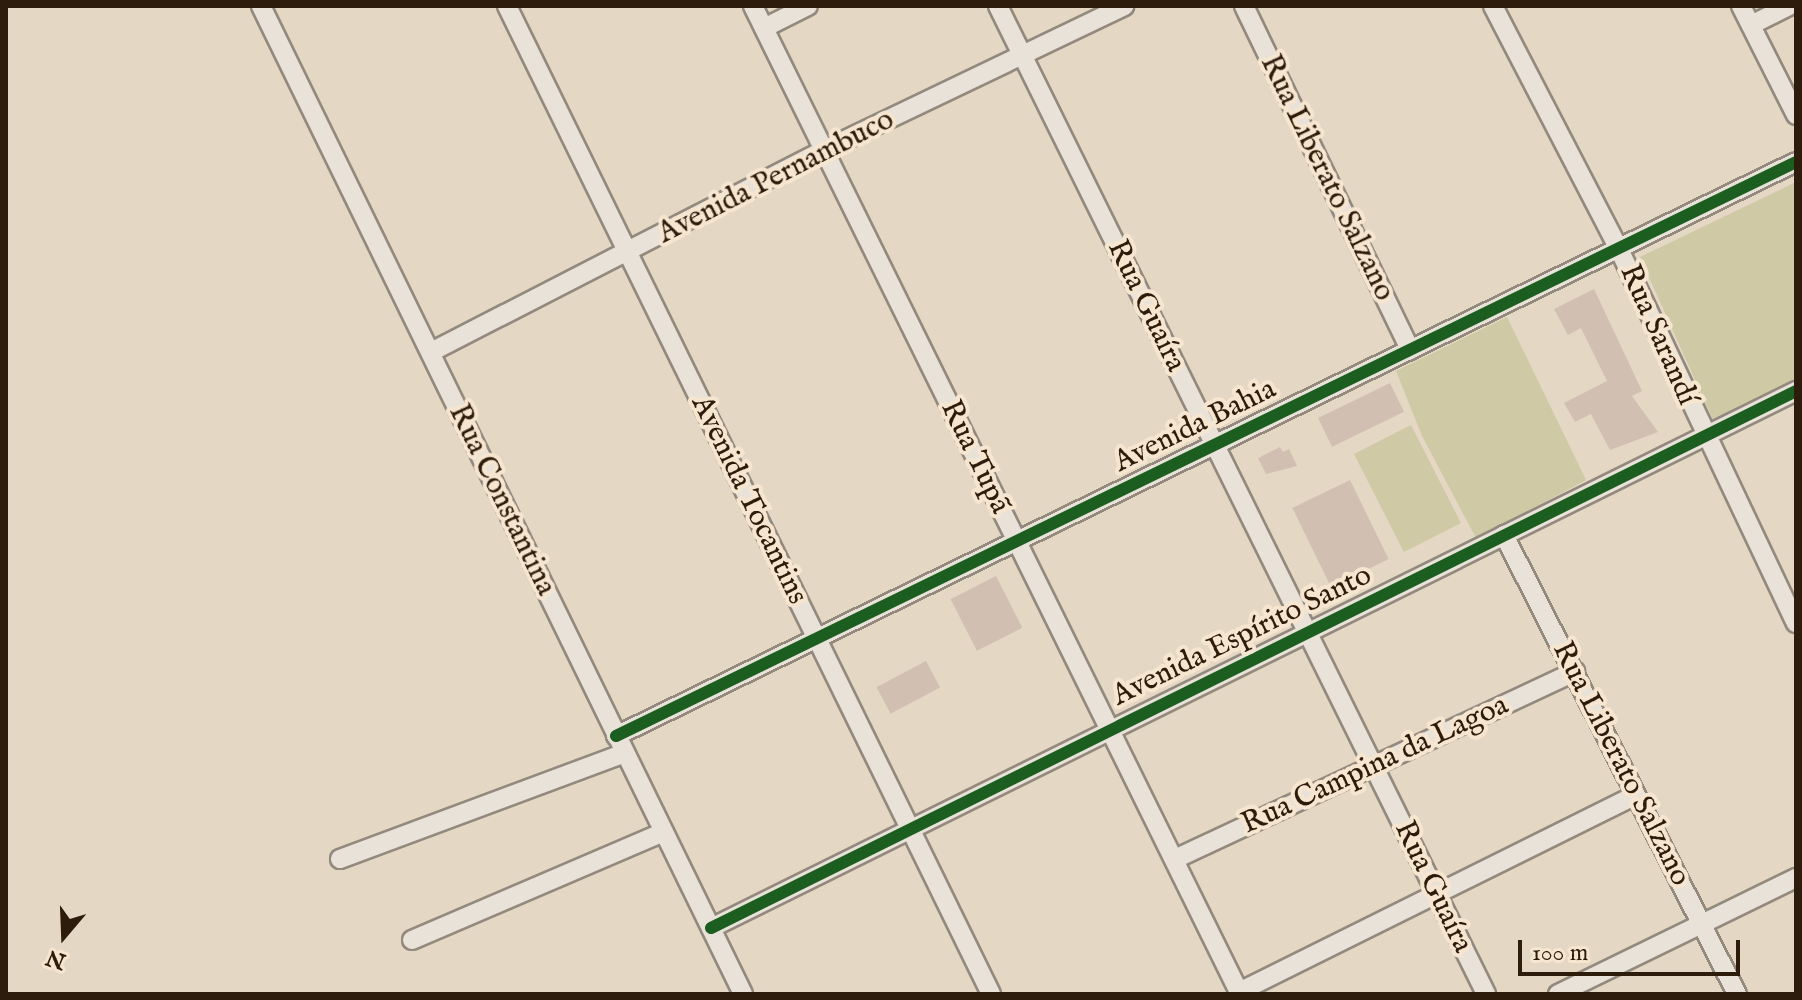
<!DOCTYPE html>
<html>
<head>
<meta charset="utf-8">
<style>
	body { margin:0 }
	#map { position:relative; width:1802px; height:1000px; overflow:hidden; background:#e4d7c4; font-family:"IM FELL English",serif }
	div>[style] { position:absolute }
	.green>* { inset:0; background:#cfc9a5; transform-origin:0 0 }
	.building>* { inset:0; background:#d1bfb2; transform-origin:0 0 }
	.roads { filter:drop-shadow(2px 0 #93897d) drop-shadow(-2px 0 #93897d) drop-shadow(0 2px #93897d) drop-shadow(0 -2px #93897d) }
	.minor>* { height:18px; margin:-9px; padding:0 9px; transform-origin:9px; border-radius:9px; background:#e9e2d8 }
	.cycleway>* { height:12px; margin:-6px; padding:0 6px; transform-origin:6px; border-radius:6px; background:#1b5e20 }
	span { translate:-50% -50%; white-space:nowrap; text-align:center; line-height:1.15; -webkit-text-stroke:8px #f6e6d0; paint-order:stroke }
	.street-label { font-size:30px; color:#2d1c0b }
	.frame { position:absolute; inset:0; border:8px solid #2d1c0b; pointer-events:none }
	.north { position:absolute; left:24px; top:896px; width:80px; height:80px; -webkit-text-stroke:6px #f6e6d0; paint-order:stroke; rotate:199deg; font-size:22px; font-weight:700; line-height:32px; text-align:center; color:#2d1c0b }
	.north::after { content:''; display:block; margin:auto; width:28px; height:36px; background:#2d1c0b; clip-path:polygon(50% 0,100% 100%,50% 72%,0 100%) }
	.scale { position:absolute; left:1518px; top:940px; width:222px; height:36px; box-sizing:border-box; border:4px solid #2d1c0b; border-top:0; padding-left:10px; font-size:24px; line-height:28px; white-space:nowrap; color:#2d1c0b; -webkit-text-stroke:6px #f6e6d0; paint-order:stroke }
</style>
</head>
<body>
<div id="map">
	<div class="green">
		<div style="clip-path:polygon(1796px 182px,1796px 379px,1713px 420px,1640px 257px)"></div>
		<div style="clip-path:polygon(1507px 317px,1586px 480px,1476px 538px,1422px 436px,1396px 371px)"></div>
		<div style="left:1411px;top:425px;width:110px;height:64px;rotate:63deg"></div>
	</div>
	<div class="building">
		<div style="clip-path:polygon(1594px 289px,1642px 391px,1632px 396px,1658px 432px,1610px 450px,1591px 414px,1575px 422px,1564px 403px,1607px 381px,1581px 328px,1568px 335px,1554px 309px)"></div>
		<div style="left:1390px;top:383px;width:32px;height:80px;rotate:64deg"></div>
		<div style="clip-path:polygon(1280px 447px,1283px 452px,1289px 449px,1297px 466px,1266px 474px,1258px 458px)"></div>
		<div style="left:1350px;top:480px;width:88px;height:64px;rotate:64deg"></div>
		<div style="left:996px;top:576px;width:58px;height:51px;rotate:63deg"></div>
		<div style="left:926px;top:661px;width:30px;height:56px;rotate:62deg"></div>
	</div>
	<div class="roads">
		<div class="minor">
			<div style="left:261px;top:6px;width:1099px;rotate:63.99deg"></div>
			<div style="left:507px;top:6px;width:1100px;rotate:63.9deg"></div>
			<div style="left:753px;top:6px;width:1102px;rotate:63.76deg"></div>
			<div style="left:998px;top:6px;width:1102px;rotate:63.71deg"></div>
			<div style="left:1244px;top:6px;width:382px;rotate:64.2deg"></div>
			<div style="left:1493px;top:6px;width:271px;rotate:62.6deg"></div>
			<div style="left:1618px;top:247px;width:416px;rotate:64.7deg"></div>
			<div style="left:1741px;top:6px;width:122px;rotate:63.2deg"></div>
			<div style="left:1751px;top:25px;width:42px;rotate:-26.6deg"></div>
			<div style="left:764px;top:28px;width:49px;rotate:-26.6deg"></div>
			<div style="left:431px;top:352px;width:442px;rotate:-27.2deg"></div>
			<div style="left:824px;top:150px;width:333px;rotate:-25.6deg"></div>
			<div style="left:1504px;top:535px;width:515px;rotate:63.09deg"></div>
			<div style="left:616px;top:736px;width:1312px;rotate:-25.94deg"></div>
			<div style="left:340px;top:859px;width:304px;rotate:-20.4deg"></div>
			<div style="left:1175px;top:859px;width:442px;rotate:-25.1deg"></div>
			<div style="left:711px;top:928px;width:1211px;rotate:-26.33deg"></div>
			<div style="left:412px;top:940px;width:274px;rotate:-23.2deg"></div>
			<div style="left:1239px;top:992px;width:440px;rotate:-26.4deg"></div>
			<div style="left:1558px;top:994px;width:265px;rotate:-26deg"></div>
		</div>
	</div>
	<div class="cycleway">
		<div style="left:616px;top:736px;width:1312px;rotate:-25.94deg"></div>
		<div style="left:711px;top:928px;width:1211px;rotate:-26.33deg"></div>
	</div>
	<div class="street-label">
		<span style="left:776px;top:177px;rotate:-27deg">Avenida Pernambuco</span>
		<span style="left:1327px;top:178px;rotate:64deg">Rua Liberato Salzano</span>
		<span style="left:1146px;top:306px;rotate:64deg">Rua Guaíra</span>
		<span style="left:1658px;top:335px;rotate:66deg">Rua Sarandí</span>
		<span style="left:1195px;top:426px;rotate:-26deg">Avenida Bahia</span>
		<span style="left:975px;top:457px;rotate:64deg">Rua Tupã</span>
		<span style="left:502px;top:500px;rotate:64deg">Rua Constantina</span>
		<span style="left:749px;top:500px;rotate:64deg">Avenida Tocantins</span>
		<span style="left:1242px;top:636px;rotate:-26deg">Avenida Espírito Santo</span>
		<span style="left:1621px;top:764px;rotate:63deg">Rua Liberato Salzano</span>
		<span style="left:1375px;top:765px;rotate:-25deg">Rua Campina da Lagoa</span>
		<span style="left:1433px;top:887px;rotate:64deg">Rua Guaíra</span>
	</div>
	<div class="frame"></div>
	<div class="north">N</div>
	<div class="scale">100 m</div>
</div>
</body>
</html>
